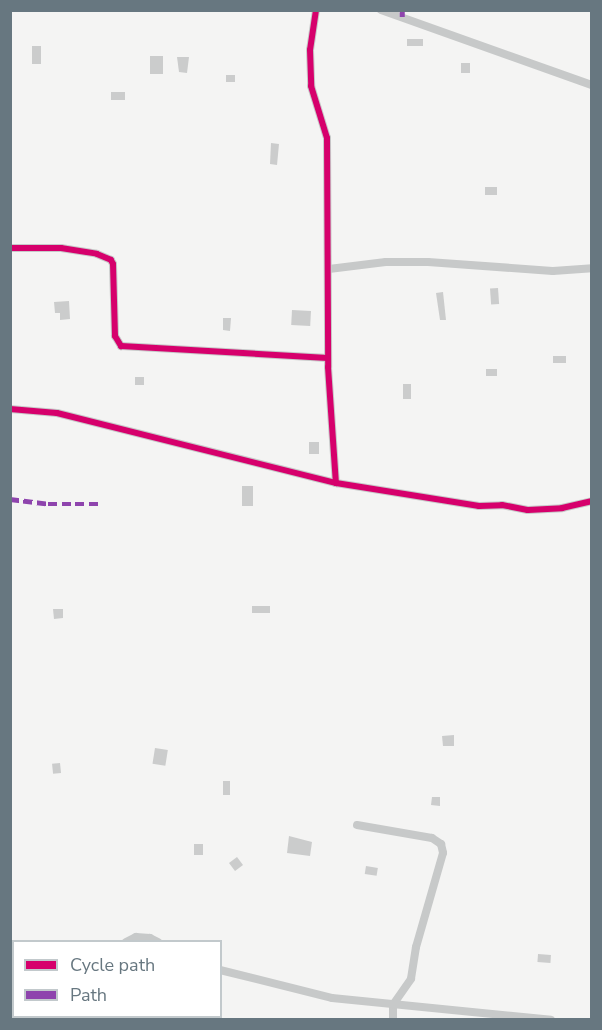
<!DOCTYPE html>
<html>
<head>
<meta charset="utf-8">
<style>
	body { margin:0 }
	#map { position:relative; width:602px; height:1030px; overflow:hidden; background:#f4f4f3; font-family:"Nunito Sans",sans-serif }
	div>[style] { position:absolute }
	.building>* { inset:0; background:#cbcccc; transform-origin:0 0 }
	.street>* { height:8px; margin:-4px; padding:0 4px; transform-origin:4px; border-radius:4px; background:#c7c9c9 }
	.quiet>* { height:4.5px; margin-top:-2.25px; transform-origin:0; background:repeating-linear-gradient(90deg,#8e44ad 0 9px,transparent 0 13.5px) }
	.cycleway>* { height:6px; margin:-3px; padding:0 3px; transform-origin:3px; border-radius:3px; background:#d6006c }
	span { translate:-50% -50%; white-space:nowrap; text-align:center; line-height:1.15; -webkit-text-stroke:6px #fff; paint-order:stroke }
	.frame { position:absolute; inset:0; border:12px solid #677780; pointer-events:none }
	.legend { position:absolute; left:12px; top:940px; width:210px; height:78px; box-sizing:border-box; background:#fff; border:2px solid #c2c9cc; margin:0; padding:8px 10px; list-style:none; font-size:18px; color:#677780 }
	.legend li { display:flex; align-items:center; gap:12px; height:30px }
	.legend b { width:30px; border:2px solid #c2c9cc }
</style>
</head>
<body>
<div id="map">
	<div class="building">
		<div style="left:407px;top:39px;width:16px;height:7px"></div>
		<div style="left:32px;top:46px;width:9px;height:18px"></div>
		<div style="left:150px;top:56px;width:13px;height:18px"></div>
		<div style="clip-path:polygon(177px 57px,189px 57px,187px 73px,179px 72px)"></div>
		<div style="left:461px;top:63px;width:9px;height:10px"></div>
		<div style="left:226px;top:75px;width:9px;height:7px"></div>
		<div style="left:111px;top:92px;width:14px;height:8px"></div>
		<div style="clip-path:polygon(271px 143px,279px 144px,277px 165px,270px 164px)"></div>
		<div style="left:497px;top:187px;width:8px;height:12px;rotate:90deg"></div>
		<div style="left:498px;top:288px;width:16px;height:8px;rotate:86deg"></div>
		<div style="clip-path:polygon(443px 292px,446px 320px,440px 320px,436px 293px)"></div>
		<div style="clip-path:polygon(69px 301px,70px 319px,60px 320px,60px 313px,55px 313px,54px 302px)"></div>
		<div style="left:292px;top:310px;width:19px;height:15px;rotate:3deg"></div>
		<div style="clip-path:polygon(223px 318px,231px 318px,230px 331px,223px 330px)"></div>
		<div style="left:553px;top:356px;width:13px;height:7px"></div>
		<div style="left:497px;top:369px;width:7px;height:11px;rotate:90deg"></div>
		<div style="left:135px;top:377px;width:9px;height:8px"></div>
		<div style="left:403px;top:384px;width:8px;height:15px"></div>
		<div style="left:309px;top:442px;width:10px;height:12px"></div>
		<div style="left:242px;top:486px;width:11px;height:20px"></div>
		<div style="left:252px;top:606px;width:18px;height:7px"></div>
		<div style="clip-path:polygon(53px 609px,63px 609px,63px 618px,54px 619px)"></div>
		<div style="clip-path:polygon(454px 735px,454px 746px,443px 746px,442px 736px)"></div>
		<div style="left:155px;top:748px;width:13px;height:16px;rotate:9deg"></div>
		<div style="left:60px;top:763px;width:10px;height:8px;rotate:84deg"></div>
		<div style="left:223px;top:781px;width:7px;height:14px"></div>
		<div style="clip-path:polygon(432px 797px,440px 797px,440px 806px,431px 805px)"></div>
		<div style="clip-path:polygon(289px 836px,312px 842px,310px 856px,287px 853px)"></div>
		<div style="left:194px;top:844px;width:9px;height:11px"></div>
		<div style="left:237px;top:857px;width:10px;height:10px;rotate:53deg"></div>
		<div style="left:366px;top:866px;width:12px;height:8px;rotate:9deg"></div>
		<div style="left:538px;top:954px;width:13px;height:8px;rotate:4deg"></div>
	</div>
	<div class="street">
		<div style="left:316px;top:10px;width:40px;rotate:98.5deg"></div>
		<div style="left:310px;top:50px;width:36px;rotate:88deg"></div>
		<div style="left:311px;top:86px;width:54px;rotate:72.9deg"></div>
		<div style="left:327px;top:138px;width:229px;rotate:89.7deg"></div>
		<div style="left:328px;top:367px;width:116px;rotate:86.1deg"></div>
		<div style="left:381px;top:10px;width:224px;rotate:19.6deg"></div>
		<div style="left:10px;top:248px;width:51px"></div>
		<div style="left:61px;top:248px;width:36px;rotate:9deg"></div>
		<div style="left:97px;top:254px;width:15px;rotate:23deg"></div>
		<div style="left:111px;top:260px;width:4px;rotate:63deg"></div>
		<div style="left:113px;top:264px;width:72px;rotate:88.4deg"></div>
		<div style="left:115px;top:336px;width:12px;rotate:59deg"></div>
		<div style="left:121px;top:346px;width:207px;rotate:3.3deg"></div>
		<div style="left:329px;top:269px;width:57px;rotate:-7deg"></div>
		<div style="left:386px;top:262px;width:42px"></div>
		<div style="left:428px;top:262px;width:125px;rotate:4.1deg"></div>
		<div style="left:553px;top:271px;width:39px;rotate:-4deg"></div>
		<div style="left:10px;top:409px;width:47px;rotate:4.9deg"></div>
		<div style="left:57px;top:413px;width:288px;rotate:14.1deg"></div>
		<div style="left:336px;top:483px;width:145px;rotate:9.1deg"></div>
		<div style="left:479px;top:506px;width:23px;rotate:-2deg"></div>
		<div style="left:502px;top:505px;width:26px;rotate:11deg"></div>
		<div style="left:528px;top:510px;width:34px;rotate:-3deg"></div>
		<div style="left:562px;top:508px;width:31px;rotate:-13deg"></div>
		<div style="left:357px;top:825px;width:76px;rotate:9.8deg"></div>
		<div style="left:432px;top:838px;width:11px;rotate:34deg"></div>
		<div style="left:441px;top:844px;width:9px;rotate:77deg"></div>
		<div style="left:443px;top:853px;width:98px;rotate:106deg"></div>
		<div style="left:416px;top:947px;width:32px;rotate:99deg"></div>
		<div style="left:411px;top:979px;width:32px;rotate:125deg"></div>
		<div style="left:393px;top:1005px;width:15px;rotate:90deg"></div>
		<div style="left:126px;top:942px;width:11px;rotate:-27deg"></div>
		<div style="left:136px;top:937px;width:14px;rotate:4deg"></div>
		<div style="left:150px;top:938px;width:9px;rotate:27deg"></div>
		<div style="left:220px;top:970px;width:115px;rotate:14deg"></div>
		<div style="left:332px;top:998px;width:220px;rotate:5.7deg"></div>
		<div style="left:10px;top:977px;width:4px"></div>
	</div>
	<div class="quiet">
		<div style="left:402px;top:17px;width:7px;rotate:-90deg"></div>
		<div style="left:10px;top:499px;width:38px;rotate:7deg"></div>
		<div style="left:48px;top:504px;width:50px"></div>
	</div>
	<div class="cycleway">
		<div style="left:316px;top:10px;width:40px;rotate:98.5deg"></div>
		<div style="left:310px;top:50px;width:36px;rotate:88deg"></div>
		<div style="left:311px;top:86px;width:54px;rotate:72.9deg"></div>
		<div style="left:327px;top:138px;width:229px;rotate:89.7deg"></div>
		<div style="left:328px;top:367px;width:116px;rotate:86.1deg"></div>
		<div style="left:10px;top:248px;width:51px"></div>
		<div style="left:61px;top:248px;width:36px;rotate:9deg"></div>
		<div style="left:97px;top:254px;width:15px;rotate:23deg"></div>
		<div style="left:111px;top:260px;width:4px;rotate:63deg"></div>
		<div style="left:113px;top:264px;width:72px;rotate:88.4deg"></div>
		<div style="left:115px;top:336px;width:12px;rotate:59deg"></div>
		<div style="left:121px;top:346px;width:207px;rotate:3.3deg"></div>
		<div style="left:10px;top:409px;width:47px;rotate:4.9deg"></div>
		<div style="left:57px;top:413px;width:288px;rotate:14.1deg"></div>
		<div style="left:336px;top:483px;width:145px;rotate:9.1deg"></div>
		<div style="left:479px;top:506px;width:23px;rotate:-2deg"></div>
		<div style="left:502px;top:505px;width:26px;rotate:11deg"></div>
		<div style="left:528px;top:510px;width:34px;rotate:-3deg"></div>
		<div style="left:562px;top:508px;width:31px;rotate:-13deg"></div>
	</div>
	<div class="frame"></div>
	<ul class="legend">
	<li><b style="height:8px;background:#d6006c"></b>Cycle path</li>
	<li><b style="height:8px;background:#8e44ad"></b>Path</li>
	</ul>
</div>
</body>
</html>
